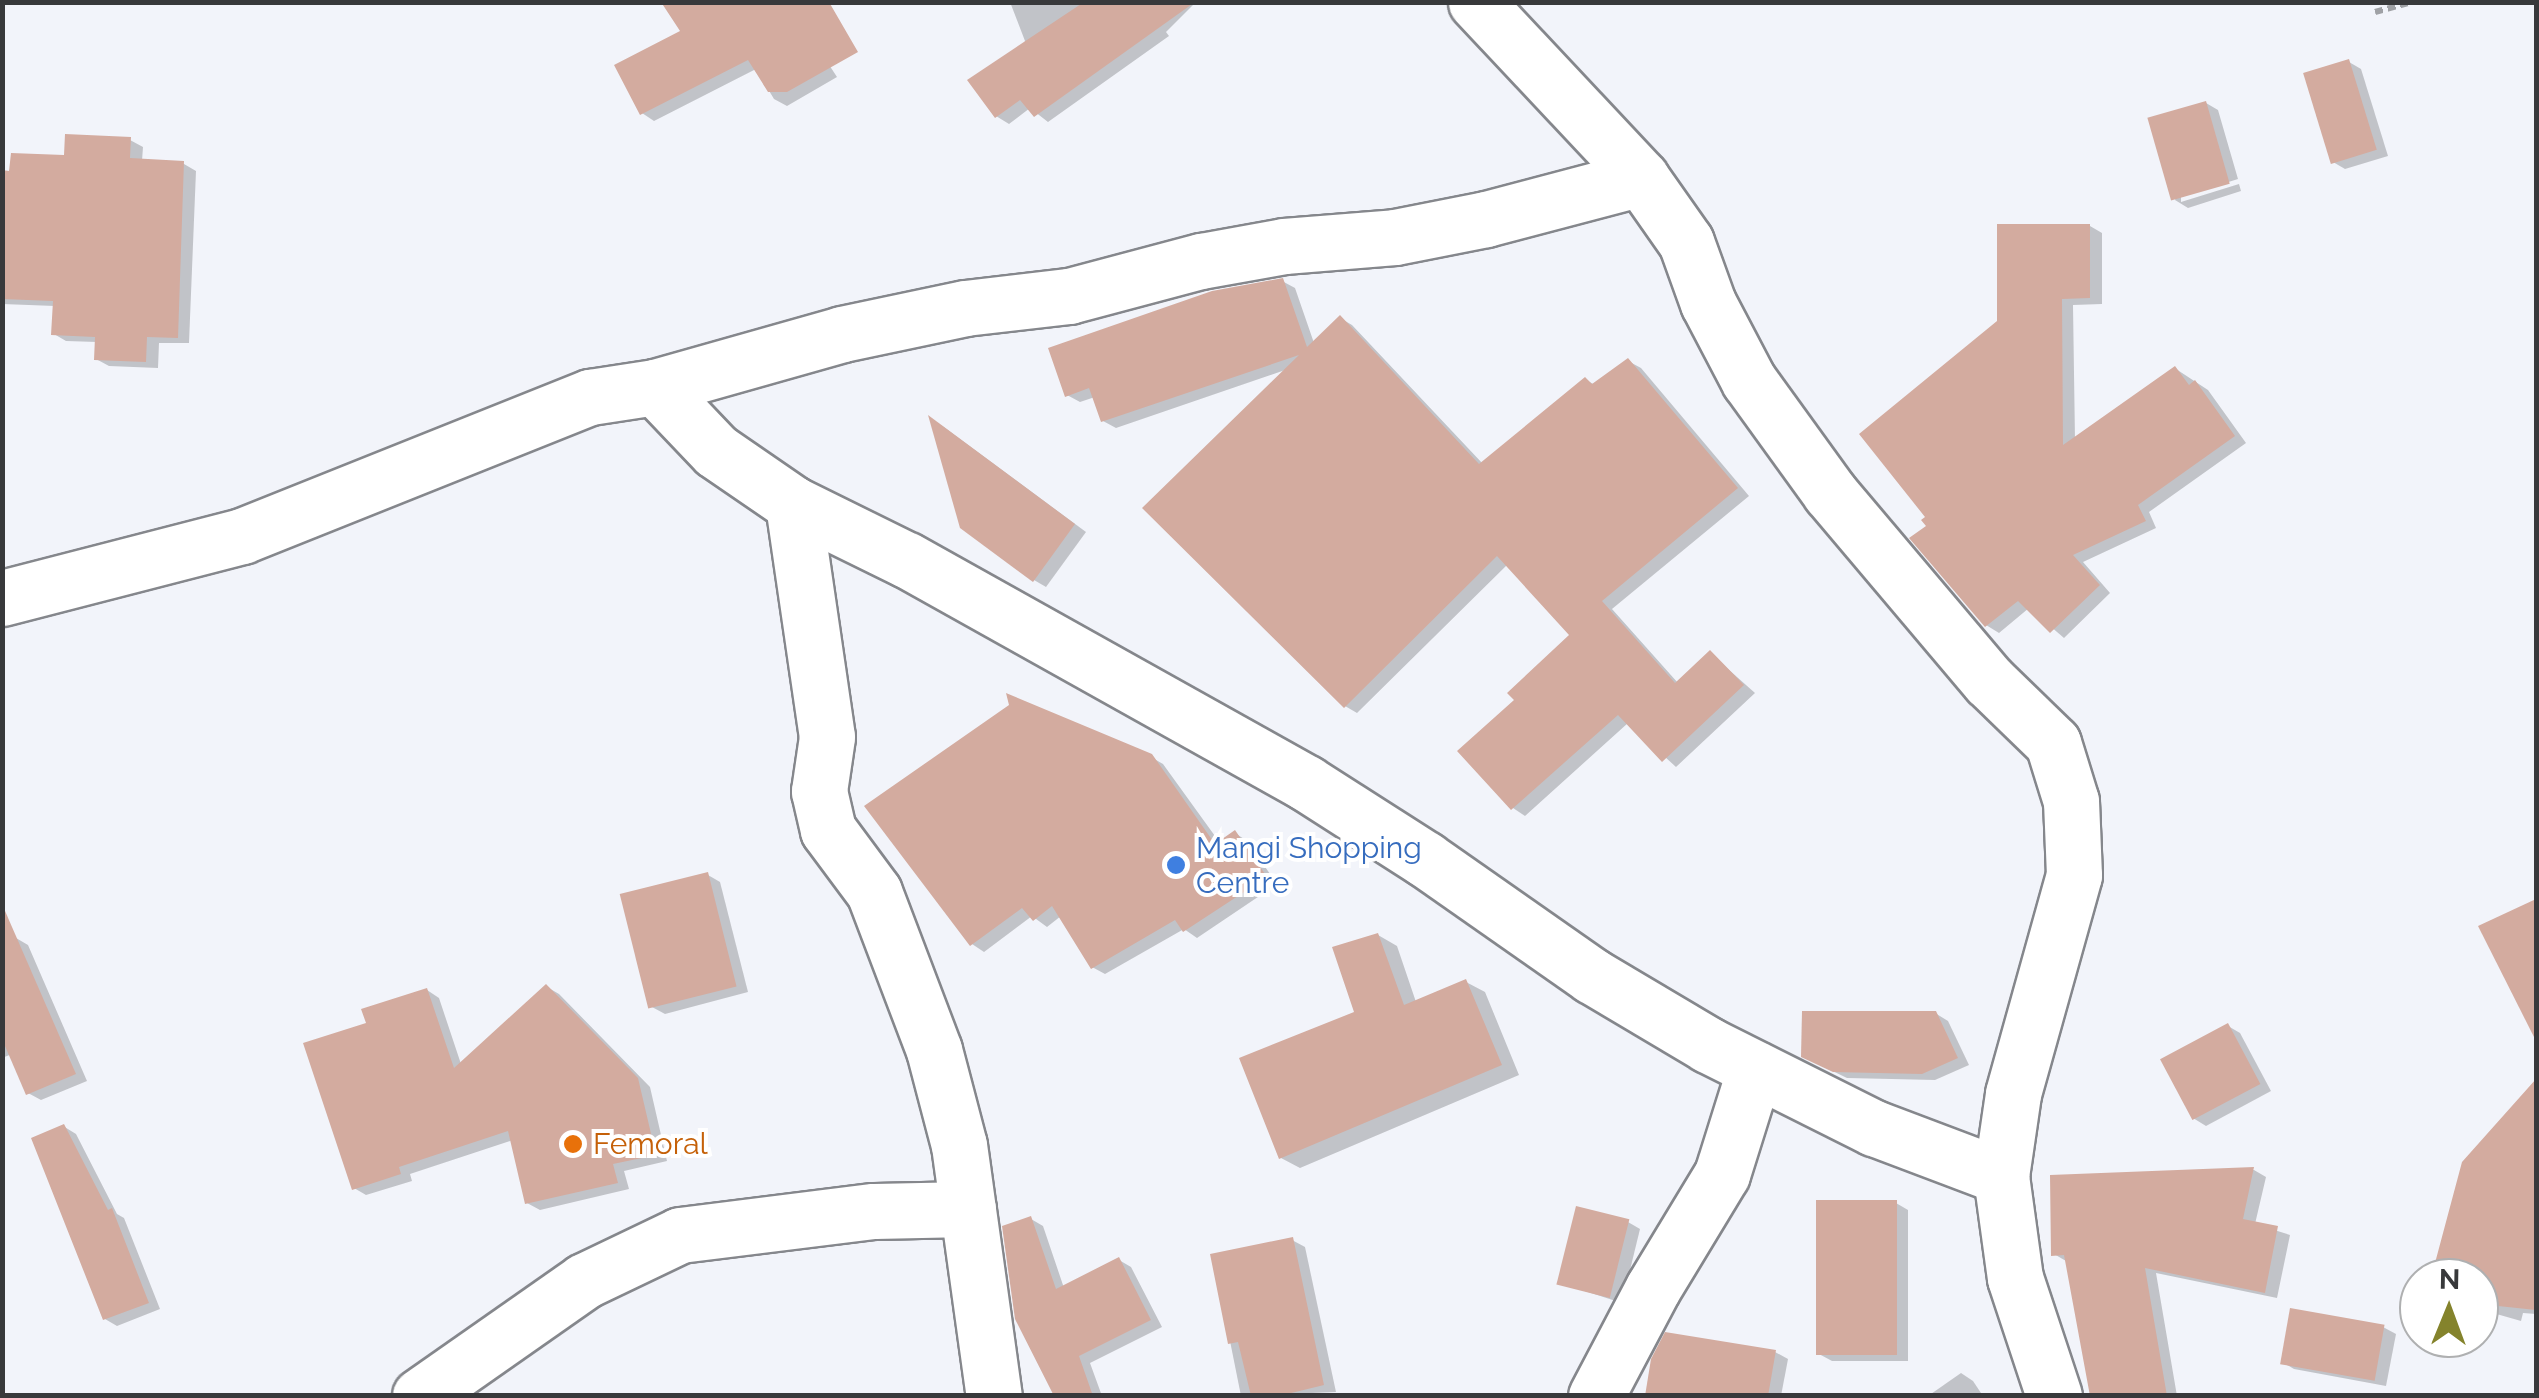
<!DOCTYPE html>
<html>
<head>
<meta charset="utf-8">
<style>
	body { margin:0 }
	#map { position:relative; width:2539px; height:1398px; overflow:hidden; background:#f2f4fa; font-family:Raleway,sans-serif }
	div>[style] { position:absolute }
	.shadow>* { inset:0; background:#0003 }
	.building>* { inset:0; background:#d3ab9f; transform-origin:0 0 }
	.path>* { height:6px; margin-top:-3px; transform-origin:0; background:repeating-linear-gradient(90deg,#9fa1a5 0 8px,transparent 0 13px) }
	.roads { filter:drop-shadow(2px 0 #85878c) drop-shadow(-2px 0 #85878c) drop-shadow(0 2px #85878c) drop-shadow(0 -2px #85878c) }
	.minor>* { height:55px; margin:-27.5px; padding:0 27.5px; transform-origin:27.5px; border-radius:27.5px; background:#fff }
	.dots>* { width:28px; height:28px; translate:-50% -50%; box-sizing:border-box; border:5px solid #fff; border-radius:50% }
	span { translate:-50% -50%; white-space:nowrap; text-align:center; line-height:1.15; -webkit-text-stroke:8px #fff; paint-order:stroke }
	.shop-label { font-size:30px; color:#366cbe }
	.left { translate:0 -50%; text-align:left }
	.food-label { font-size:30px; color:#c56008 }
	.frame { position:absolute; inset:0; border:5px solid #38393b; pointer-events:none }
	.north { position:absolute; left:2399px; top:1258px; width:100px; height:100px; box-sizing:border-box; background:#fff; border:2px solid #afb0b1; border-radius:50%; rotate:1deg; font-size:28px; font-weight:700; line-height:40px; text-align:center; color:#38393b }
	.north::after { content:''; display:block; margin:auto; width:35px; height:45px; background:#84832c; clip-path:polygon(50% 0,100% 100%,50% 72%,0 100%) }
</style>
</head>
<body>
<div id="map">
	<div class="shadow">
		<div style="clip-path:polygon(788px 2px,837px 77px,787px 106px,774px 99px,756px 69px,654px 121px,642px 113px)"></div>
		<div style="clip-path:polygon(1010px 2px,1196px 2px,1166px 32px,1169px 36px,1048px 122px,1030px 108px,1009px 124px,996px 116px,1025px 41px)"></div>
		<div style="clip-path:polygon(2349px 62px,2361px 69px,2388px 156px,2345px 169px,2333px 162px)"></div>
		<div style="clip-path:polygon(2206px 103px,2218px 110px,2238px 179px,2181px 197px,2181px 202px,2239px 184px,2241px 191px,2188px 208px,2175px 200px)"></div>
		<div style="clip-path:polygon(130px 140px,143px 147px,142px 161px,184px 164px,196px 171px,189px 343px,159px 343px,158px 368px,109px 366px,96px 359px,97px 342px,66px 341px,54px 334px,55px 306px,2px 304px,2px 173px)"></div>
		<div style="clip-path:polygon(2090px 226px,2102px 233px,2102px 304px,2073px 305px,2075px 440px,2176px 369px,2208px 390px,2246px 443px,2149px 512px,2156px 528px,2083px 562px,2110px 593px,2064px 638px,2029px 608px,1999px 633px,1986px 625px,1930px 527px,2000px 323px)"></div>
		<div style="clip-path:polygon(1282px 281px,1295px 288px,1314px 343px,1340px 318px,1352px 325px,1483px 464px,1586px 380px,1595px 385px,1628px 361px,1641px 368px,1749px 496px,1612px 609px,1678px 683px,1710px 653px,1755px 693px,1676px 767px,1628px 723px,1525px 816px,1513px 808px,1517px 701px,1572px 635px,1508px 564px,1357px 713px,1345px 706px,1288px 369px,1116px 428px,1103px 421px,1095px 397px,1080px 402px,1067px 395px)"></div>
		<div style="clip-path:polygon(941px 425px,1086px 532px,1046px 587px,1034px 580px)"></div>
		<div style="clip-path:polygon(1149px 756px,1163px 764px,1220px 843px,1235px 833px,1247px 841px,1277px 884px,1197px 938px,1184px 929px,1105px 974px,1092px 967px,1061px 916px,1047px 927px,1032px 916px,984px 952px,972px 944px)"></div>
		<div style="clip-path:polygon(708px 875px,720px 882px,748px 992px,665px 1014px,652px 1007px)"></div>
		<div style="clip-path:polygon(2536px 901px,2536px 1035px,2482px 927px)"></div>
		<div style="clip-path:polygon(1378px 935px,1397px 946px,1416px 1002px,1466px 982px,1485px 992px,1519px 1075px,1300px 1168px,1281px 1158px,1357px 1014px)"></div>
		<div style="clip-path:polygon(16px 938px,28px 945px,87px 1081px,41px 1100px,28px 1093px,12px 1054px,2px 1058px,2px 943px)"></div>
		<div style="clip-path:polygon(547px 987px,559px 994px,650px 1087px,667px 1161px,624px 1171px,629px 1189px,540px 1210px,527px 1203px,513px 1140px,410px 1174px,412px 1181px,366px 1195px,354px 1188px,369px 1025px,427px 990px,439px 998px,461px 1064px)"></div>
		<div style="clip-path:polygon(1935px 1013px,1948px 1021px,1969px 1065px,1935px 1080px,1847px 1078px,1816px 1063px)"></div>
		<div style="clip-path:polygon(2228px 1026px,2240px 1033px,2271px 1091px,2206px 1126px,2193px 1118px)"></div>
		<div style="clip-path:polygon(2536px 1083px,2536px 1314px,2523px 1313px,2521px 1321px,2479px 1309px,2479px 1278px,2433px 1278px,2464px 1163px)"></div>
		<div style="clip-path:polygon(63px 1126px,76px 1134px,117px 1214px,124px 1218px,160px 1309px,117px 1326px,105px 1319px)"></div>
		<div style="clip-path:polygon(2254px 1170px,2266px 1177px,2255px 1224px,2290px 1235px,2277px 1298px,2156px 1273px,2177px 1396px,2093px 1396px,2066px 1261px,2054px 1254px,2052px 1177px)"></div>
		<div style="clip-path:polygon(1896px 1203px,1908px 1210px,1908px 1361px,1832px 1361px,1819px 1354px)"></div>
		<div style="clip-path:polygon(1031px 1219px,1043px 1226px,1064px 1288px,1119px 1260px,1131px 1267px,1162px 1327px,1090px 1363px,1102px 1396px,1057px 1396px)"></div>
		<div style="clip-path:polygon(1628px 1222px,1640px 1229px,1622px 1303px,1560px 1283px)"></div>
		<div style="clip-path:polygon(1292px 1240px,1305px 1247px,1336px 1392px,1241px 1396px,1213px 1256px)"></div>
		<div style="clip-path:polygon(2383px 1327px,2396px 1334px,2386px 1386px,2294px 1369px,2282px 1362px)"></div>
		<div style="clip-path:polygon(1775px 1352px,1788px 1359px,1781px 1396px,1647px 1396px)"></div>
		<div style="clip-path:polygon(1961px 1373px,1973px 1381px,1983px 1396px,1928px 1396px)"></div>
	</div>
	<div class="building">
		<div style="clip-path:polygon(661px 2px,829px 2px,858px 52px,787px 92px,768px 92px,748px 60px,640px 115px,614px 65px,680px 31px)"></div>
		<div style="clip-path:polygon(1084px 2px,1195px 2px,1034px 117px,1020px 100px,995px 118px,967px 80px)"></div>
		<div style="left:2349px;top:59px;width:95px;height:48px;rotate:73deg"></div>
		<div style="left:2206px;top:101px;width:86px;height:61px;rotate:74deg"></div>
		<div style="clip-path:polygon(65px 134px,131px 137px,130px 158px,184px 161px,178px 338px,147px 337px,146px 362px,94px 360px,95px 337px,51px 335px,53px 301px,2px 299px,2px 170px,9px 171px,11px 153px,64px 155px)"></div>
		<div style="clip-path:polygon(1997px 224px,2090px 224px,2090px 298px,2062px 299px,2063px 445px,2175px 366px,2189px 385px,2195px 380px,2235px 436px,2138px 505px,2146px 521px,2073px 555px,2100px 585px,2050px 633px,2018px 601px,1985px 627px,1909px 538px,1926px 526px,1921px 520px,1925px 517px,1859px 434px,1997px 321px)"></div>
		<div style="clip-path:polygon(1283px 278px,1307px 347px,1340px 315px,1479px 464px,1585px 377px,1592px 384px,1628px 358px,1738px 488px,1602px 601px,1675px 683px,1710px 650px,1744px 685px,1662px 762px,1618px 715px,1511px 810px,1457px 751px,1514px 700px,1507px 693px,1569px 635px,1497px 556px,1344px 708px,1142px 508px,1299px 355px,1101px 422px,1089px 388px,1065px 397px,1048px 348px,1212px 291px)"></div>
		<div style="clip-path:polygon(928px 415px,1075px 524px,1033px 582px,960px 528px)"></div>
		<div style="clip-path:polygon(1006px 693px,1152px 754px,1215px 844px,1235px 830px,1267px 877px,1183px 932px,1175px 920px,1091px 969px,1052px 906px,1033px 921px,1022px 908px,970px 946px,864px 806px,1009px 705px)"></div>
		<div style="left:708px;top:872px;width:118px;height:91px;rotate:76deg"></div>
		<div style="clip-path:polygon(2536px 899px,2536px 1041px,2478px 926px)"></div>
		<div style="clip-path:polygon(2px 904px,76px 1074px,26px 1095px,2px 1039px)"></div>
		<div style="clip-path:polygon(1378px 933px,1404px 1005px,1466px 979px,1502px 1065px,1279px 1159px,1239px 1058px,1354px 1012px,1332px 947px)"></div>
		<div style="clip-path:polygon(546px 984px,638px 1078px,656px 1155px,613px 1164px,618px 1183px,525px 1204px,508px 1131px,399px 1167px,401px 1174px,352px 1190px,303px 1043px,366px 1023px,361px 1009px,427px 988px,454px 1068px)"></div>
		<div style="clip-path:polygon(1802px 1011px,1936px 1011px,1958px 1058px,1922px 1074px,1833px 1072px,1801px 1057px)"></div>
		<div style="left:2228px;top:1023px;width:69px;height:77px;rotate:62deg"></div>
		<div style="clip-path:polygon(2536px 1079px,2536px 1310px,2479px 1304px,2479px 1278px,2431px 1278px,2462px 1162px)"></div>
		<div style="clip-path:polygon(64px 1124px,108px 1210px,112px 1208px,149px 1303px,103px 1320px,31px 1138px)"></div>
		<div style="clip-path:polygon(2254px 1167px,2243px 1219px,2278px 1226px,2265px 1293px,2145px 1268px,2167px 1396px,2090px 1396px,2064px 1255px,2051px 1256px,2050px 1175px)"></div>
		<div style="left:1897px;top:1200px;width:155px;height:81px;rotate:90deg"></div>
		<div style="left:1576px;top:1206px;width:55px;height:81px;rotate:14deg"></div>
		<div style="clip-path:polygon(1031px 1216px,1056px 1289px,1119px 1257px,1151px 1320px,1079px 1356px,1093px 1396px,1054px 1396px,1015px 1319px,1002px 1226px)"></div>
		<div style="clip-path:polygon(1293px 1237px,1324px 1385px,1279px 1396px,1251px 1396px,1238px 1342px,1228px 1344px,1210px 1254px)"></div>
		<div style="left:2290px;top:1308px;width:96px;height:57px;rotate:10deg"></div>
		<div style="clip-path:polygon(1665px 1332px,1776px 1350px,1768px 1396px,1645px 1396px,1651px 1359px)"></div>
	</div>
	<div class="path">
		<div style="left:2375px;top:12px;width:39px;rotate:-15deg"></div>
	</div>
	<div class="roads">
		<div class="minor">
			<div style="left:1476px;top:2px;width:241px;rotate:46.8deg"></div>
			<div style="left:1641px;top:178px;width:78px;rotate:54.9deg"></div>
			<div style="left:1686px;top:242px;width:65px;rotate:70.2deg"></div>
			<div style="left:1708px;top:303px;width:88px;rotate:62.3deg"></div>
			<div style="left:1749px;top:381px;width:138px;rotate:54.1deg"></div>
			<div style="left:1830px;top:493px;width:246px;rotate:49.8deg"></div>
			<div style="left:1989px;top:681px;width:89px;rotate:44.1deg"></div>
			<div style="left:2053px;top:743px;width:61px;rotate:72.8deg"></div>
			<div style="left:2071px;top:801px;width:74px;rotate:87.7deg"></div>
			<div style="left:2074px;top:875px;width:227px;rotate:105.6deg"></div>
			<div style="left:2013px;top:1094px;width:83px;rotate:98.3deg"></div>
			<div style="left:2001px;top:1176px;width:103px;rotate:82.2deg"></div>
			<div style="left:2015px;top:1278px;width:124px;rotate:71.7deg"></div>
			<div style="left:655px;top:387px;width:88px;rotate:46.4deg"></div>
			<div style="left:716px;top:451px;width:93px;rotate:34.5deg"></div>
			<div style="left:793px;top:504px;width:127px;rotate:26.2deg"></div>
			<div style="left:907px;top:560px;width:457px;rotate:29.2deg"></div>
			<div style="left:1306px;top:783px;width:141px;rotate:32.6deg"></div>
			<div style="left:1425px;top:859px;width:204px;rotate:35deg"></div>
			<div style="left:1592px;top:976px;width:135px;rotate:30.7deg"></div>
			<div style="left:1708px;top:1045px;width:186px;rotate:26.6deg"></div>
			<div style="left:1874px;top:1128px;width:136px;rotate:20.7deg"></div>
			<div style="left:793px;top:504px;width:235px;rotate:81.7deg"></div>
			<div style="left:827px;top:737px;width:55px;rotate:98.4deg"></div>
			<div style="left:819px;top:791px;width:40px;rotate:77deg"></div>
			<div style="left:828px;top:830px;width:77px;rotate:53.4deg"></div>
			<div style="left:874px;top:892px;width:169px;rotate:69.2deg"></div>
			<div style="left:934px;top:1050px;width:98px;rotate:75.3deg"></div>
			<div style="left:959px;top:1145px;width:253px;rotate:82.1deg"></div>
			<div style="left:2px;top:598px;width:248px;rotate:-14.5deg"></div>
			<div style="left:242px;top:536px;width:375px;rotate:-21.8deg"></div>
			<div style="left:590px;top:397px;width:66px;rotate:-8.7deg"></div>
			<div style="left:655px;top:387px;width:194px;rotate:-15.8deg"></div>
			<div style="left:842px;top:334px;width:126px;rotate:-11.9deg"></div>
			<div style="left:965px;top:308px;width:105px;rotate:-6.6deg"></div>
			<div style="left:1069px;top:296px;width:137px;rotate:-14.9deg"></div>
			<div style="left:1201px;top:261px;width:84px;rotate:-10.2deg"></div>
			<div style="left:1284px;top:246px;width:111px;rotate:-4.6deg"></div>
			<div style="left:1395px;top:237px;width:93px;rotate:-11.2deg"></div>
			<div style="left:1486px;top:219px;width:160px;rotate:-14.8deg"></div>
			<div style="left:420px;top:1396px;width:200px;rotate:-35deg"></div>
			<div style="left:584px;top:1281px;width:106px;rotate:-25.6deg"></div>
			<div style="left:680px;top:1235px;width:195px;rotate:-7.1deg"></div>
			<div style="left:874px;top:1211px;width:94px;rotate:-1.2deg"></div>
			<div style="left:1596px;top:1396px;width:122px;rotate:-62.2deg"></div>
			<div style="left:1653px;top:1288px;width:133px;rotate:-58.8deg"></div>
			<div style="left:1722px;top:1174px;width:110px;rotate:-72.6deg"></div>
		</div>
	</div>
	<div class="dots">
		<div style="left:1176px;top:865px;background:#3f7fe0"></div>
		<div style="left:573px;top:1144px;background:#e8710a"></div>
	</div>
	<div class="shop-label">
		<span class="left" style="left:1196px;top:865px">Mangi Shopping<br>Centre</span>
	</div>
	<div class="food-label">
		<span class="left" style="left:593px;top:1144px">Femoral</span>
	</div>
	<div class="frame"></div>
	<div class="north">N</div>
</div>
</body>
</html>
